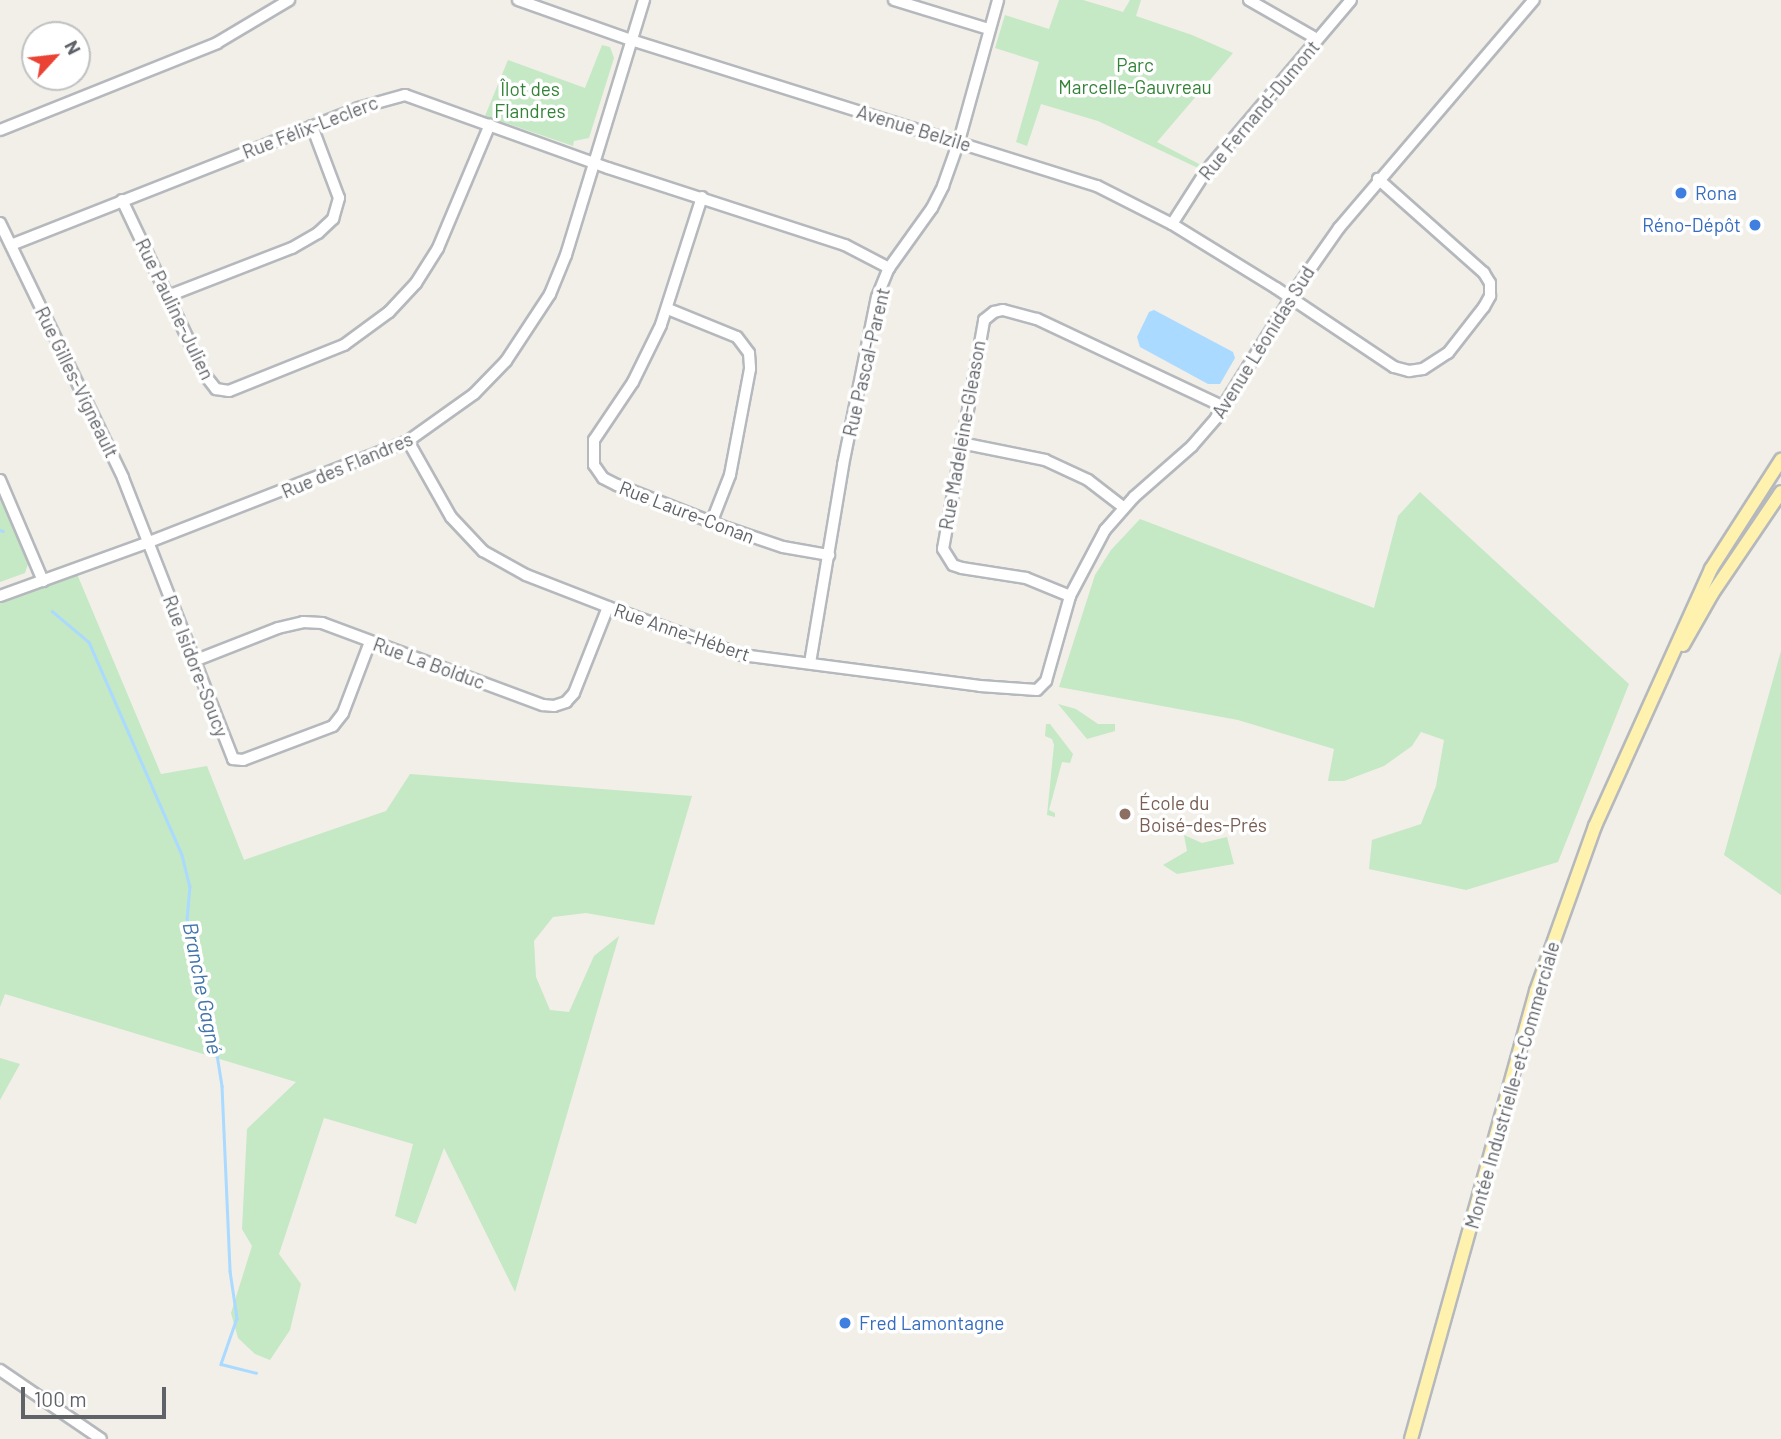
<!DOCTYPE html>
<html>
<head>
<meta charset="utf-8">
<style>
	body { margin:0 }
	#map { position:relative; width:1781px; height:1439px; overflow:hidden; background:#f1efe8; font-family:Barlow,sans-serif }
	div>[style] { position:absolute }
	.green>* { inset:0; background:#c5e8c5 }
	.water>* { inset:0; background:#aadaff }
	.stream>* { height:2.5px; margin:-1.25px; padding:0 1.25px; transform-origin:1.25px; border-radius:1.25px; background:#aadaff }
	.roads { filter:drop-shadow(2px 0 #b5b8bc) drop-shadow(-2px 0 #b5b8bc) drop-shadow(0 2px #b5b8bc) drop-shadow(0 -2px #b5b8bc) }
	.minor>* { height:10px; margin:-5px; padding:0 5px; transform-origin:5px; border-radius:5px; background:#fff }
	.major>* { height:12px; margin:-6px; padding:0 6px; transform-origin:6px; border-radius:6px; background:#fff2af }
	.dots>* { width:19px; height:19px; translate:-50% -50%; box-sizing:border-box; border:4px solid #fff; border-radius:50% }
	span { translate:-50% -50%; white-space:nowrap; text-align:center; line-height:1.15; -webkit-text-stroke:7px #fff; paint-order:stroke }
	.park-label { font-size:19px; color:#348238 }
	.street-label { font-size:19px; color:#5f6368 }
	.shop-label { font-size:19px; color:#366cbe }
	.left { translate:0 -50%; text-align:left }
	.right { translate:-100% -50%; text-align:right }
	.education-label { font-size:19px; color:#785e54 }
	.water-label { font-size:21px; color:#4174aa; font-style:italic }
	.north { position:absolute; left:21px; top:21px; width:70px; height:70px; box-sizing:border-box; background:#fff; border:2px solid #bfc1c3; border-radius:50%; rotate:63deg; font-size:19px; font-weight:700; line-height:28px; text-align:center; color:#5f6368 }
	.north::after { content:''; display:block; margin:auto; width:24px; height:32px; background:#ea4335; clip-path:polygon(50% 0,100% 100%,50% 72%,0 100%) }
	.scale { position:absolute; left:21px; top:1387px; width:145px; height:32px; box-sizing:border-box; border:4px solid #5f6368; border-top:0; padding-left:9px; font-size:21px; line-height:24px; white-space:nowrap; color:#5f6368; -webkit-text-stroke:5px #fff; paint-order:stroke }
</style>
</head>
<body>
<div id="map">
	<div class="green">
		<div style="clip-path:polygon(1059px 0,1083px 0,1123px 12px,1130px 0,1141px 0,1136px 16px,1192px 35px,1233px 53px,1157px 142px,1201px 165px,1198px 168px,1098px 121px,1041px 104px,1027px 146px,1016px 142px,1039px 62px,995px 48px,1005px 15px,1049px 29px)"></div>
		<div style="clip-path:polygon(602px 45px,610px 47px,614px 58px,589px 138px,574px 141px,573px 146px,485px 116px,508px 60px,585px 88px)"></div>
		<div style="clip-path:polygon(1420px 492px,1629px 684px,1558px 862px,1466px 890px,1369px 869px,1372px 840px,1421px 824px,1436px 786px,1444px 740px,1421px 732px,1412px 746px,1384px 766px,1344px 781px,1328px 781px,1334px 749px,1238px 720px,1059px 687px,1095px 575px,1111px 550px,1140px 519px,1374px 608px,1398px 516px)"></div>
		<div style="clip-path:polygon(0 495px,28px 564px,25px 573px,0 582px)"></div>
		<div style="clip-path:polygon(77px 574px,161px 774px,207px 766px,244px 860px,386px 811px,410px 774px,692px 796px,654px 925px,586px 913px,553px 917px,534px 941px,536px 977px,550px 1010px,569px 1012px,594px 956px,619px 936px,515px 1292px,444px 1148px,416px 1224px,395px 1216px,413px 1144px,324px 1118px,279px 1254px,301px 1284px,290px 1330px,270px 1360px,255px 1354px,238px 1338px,231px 1313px,252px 1246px,242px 1229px,247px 1129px,296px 1082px,5px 994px,0 1007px,0 602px)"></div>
		<div style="clip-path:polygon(1781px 651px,1781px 895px,1724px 855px)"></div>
		<div style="clip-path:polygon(1058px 704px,1076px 709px,1098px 724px,1115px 724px,1115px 731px,1087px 739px)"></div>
		<div style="clip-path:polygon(1046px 724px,1050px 724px,1073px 754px,1070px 763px,1062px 762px,1049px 810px,1055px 813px,1055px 817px,1047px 815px,1054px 745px,1052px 739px,1045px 736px)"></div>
		<div style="clip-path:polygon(1184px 835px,1202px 843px,1227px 837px,1234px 864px,1177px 874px,1163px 865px,1187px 851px)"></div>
		<div style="clip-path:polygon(0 1058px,20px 1064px,0 1100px)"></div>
	</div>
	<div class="water">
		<div style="clip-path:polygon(1154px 310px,1233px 352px,1235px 358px,1220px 384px,1208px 384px,1140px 347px,1137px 337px,1149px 312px)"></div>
	</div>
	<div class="stream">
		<div style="left:0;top:530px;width:3px;rotate:18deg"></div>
		<div style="left:52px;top:611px;width:48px;rotate:40deg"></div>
		<div style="left:89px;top:642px;width:232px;rotate:66.4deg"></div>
		<div style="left:182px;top:855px;width:32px;rotate:76deg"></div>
		<div style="left:190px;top:886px;width:32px;rotate:95deg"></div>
		<div style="left:187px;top:918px;width:102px;rotate:76.4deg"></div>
		<div style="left:211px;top:1017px;width:70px;rotate:80.9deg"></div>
		<div style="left:222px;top:1086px;width:185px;rotate:87.5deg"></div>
		<div style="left:230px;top:1271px;width:48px;rotate:81.5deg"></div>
		<div style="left:237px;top:1318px;width:49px;rotate:109.2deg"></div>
		<div style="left:221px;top:1364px;width:36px;rotate:14deg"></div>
	</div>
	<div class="roads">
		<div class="minor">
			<div style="left:518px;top:0;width:120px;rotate:19.5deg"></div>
			<div style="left:631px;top:40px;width:488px;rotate:17.4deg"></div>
			<div style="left:1097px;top:186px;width:84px;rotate:26.9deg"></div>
			<div style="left:1172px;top:224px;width:122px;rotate:31.6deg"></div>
			<div style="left:1276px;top:288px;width:142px;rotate:33.8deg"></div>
			<div style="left:1394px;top:367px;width:16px;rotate:15deg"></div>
			<div style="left:1409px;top:371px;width:14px;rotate:-8deg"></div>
			<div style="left:1423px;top:369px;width:30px;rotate:-33deg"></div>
			<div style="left:1448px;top:353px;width:58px;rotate:-52deg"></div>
			<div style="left:1484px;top:307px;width:13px;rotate:-61deg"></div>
			<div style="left:1490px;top:296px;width:13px;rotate:-90deg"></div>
			<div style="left:1490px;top:283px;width:12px;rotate:-121deg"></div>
			<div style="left:1484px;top:273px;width:142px;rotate:-138.4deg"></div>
			<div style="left:894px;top:0;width:99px;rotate:17deg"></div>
			<div style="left:1249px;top:0;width:78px;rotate:29.8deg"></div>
			<div style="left:0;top:130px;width:234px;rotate:-21.8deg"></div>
			<div style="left:217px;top:43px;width:84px;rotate:-30.8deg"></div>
			<div style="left:702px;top:197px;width:134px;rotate:107.8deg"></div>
			<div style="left:661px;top:325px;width:64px;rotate:116.2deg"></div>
			<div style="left:633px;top:382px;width:70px;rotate:123.9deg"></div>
			<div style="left:594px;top:440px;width:25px;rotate:90deg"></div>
			<div style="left:594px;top:465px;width:16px;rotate:55deg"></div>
			<div style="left:603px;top:478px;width:16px;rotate:27deg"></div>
			<div style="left:617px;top:485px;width:118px;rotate:21.4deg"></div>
			<div style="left:727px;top:528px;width:59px;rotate:18.7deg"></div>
			<div style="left:783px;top:547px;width:47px;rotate:9.9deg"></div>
			<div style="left:122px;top:200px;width:194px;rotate:64.6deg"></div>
			<div style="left:205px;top:375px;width:18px;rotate:52deg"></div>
			<div style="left:216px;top:389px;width:13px;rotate:9deg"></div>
			<div style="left:229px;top:391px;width:124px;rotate:-21.8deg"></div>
			<div style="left:344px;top:345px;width:56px;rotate:-36.3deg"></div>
			<div style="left:389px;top:312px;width:40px;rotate:-47deg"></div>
			<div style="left:416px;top:283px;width:41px;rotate:-57.8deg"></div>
			<div style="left:438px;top:248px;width:134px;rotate:-67.2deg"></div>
			<div style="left:0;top:223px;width:283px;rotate:64.2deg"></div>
			<div style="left:123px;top:478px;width:302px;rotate:68.6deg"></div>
			<div style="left:233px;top:759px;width:10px;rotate:6deg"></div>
			<div style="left:243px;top:760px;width:96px;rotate:-20.7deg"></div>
			<div style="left:333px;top:726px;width:16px;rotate:-52deg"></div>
			<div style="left:343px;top:713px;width:76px;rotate:-69.2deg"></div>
			<div style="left:1172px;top:224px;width:63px;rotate:-57.3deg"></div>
			<div style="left:1206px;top:171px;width:224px;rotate:-49.7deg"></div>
			<div style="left:11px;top:245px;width:373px;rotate:-21.5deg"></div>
			<div style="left:358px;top:108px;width:49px;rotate:-15.5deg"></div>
			<div style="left:405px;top:95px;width:216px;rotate:19.8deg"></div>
			<div style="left:608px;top:168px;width:249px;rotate:18deg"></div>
			<div style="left:845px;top:245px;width:50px;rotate:27.6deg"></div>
			<div style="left:168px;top:296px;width:133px;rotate:-21.2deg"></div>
			<div style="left:292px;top:248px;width:30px;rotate:-30deg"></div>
			<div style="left:318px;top:233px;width:21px;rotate:-43deg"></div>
			<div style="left:333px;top:219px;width:22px;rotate:-74deg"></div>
			<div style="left:339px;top:198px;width:77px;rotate:-110.6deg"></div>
			<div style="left:668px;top:309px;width:74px;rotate:22.1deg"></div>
			<div style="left:737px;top:337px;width:20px;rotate:53deg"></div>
			<div style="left:749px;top:353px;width:16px;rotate:86deg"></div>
			<div style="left:750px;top:369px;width:108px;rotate:100.7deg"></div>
			<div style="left:730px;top:475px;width:49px;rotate:111.4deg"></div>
			<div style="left:408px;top:441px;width:87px;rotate:60.5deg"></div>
			<div style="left:451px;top:517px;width:47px;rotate:46.7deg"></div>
			<div style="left:483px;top:551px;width:49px;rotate:29.2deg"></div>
			<div style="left:526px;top:575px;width:88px;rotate:21.3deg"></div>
			<div style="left:608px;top:607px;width:142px;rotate:19.7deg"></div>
			<div style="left:742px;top:655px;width:240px;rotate:7.4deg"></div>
			<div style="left:980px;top:686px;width:57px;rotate:4deg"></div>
			<div style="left:1037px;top:690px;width:13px;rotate:-45deg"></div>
			<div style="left:1046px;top:681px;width:88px;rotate:-74.2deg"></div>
			<div style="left:1070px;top:596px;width:75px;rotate:-62.1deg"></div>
			<div style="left:1105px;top:530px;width:44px;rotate:-48.7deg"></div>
			<div style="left:1134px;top:497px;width:77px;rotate:-41.3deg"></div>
			<div style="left:1192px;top:446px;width:37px;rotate:-49deg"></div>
			<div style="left:1216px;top:418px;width:157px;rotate:-58deg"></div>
			<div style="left:1299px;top:285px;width:70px;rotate:-54.9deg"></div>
			<div style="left:1339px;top:228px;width:300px;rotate:-49.5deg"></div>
			<div style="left:961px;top:443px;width:86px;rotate:11.4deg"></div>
			<div style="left:1045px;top:460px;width:47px;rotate:24.9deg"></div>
			<div style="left:1088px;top:480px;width:44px;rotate:37.6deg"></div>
			<div style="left:0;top:480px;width:110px;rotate:66.9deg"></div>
			<div style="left:0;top:596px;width:158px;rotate:-19.9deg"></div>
			<div style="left:149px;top:542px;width:278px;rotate:-21.3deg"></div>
			<div style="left:408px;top:441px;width:81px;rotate:-35.5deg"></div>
			<div style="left:474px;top:394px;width:46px;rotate:-45.9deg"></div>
			<div style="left:506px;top:361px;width:80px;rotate:-56.7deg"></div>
			<div style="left:550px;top:294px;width:42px;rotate:-67.7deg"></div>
			<div style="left:566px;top:255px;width:267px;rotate:-73deg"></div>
			<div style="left:1070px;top:596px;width:48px;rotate:-157.8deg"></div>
			<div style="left:1026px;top:578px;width:65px;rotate:-171.1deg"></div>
			<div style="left:962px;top:568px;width:9px;rotate:-162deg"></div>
			<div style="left:953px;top:565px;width:19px;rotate:-122deg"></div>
			<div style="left:943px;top:549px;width:233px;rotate:-79.8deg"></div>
			<div style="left:984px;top:320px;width:13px;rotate:-39deg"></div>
			<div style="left:994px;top:312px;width:9px;rotate:-13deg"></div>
			<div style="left:1003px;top:310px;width:35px;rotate:15deg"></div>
			<div style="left:1037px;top:319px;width:207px;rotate:25.2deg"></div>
			<div style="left:194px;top:661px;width:90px;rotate:-21.4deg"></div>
			<div style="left:278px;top:628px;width:26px;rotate:-13deg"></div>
			<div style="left:303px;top:622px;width:19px;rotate:3deg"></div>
			<div style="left:322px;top:623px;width:236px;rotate:20.4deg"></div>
			<div style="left:543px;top:705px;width:11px;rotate:5deg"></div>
			<div style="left:554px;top:706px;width:13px;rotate:-18deg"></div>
			<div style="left:566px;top:702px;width:12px;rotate:-48deg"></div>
			<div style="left:574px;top:693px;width:92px;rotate:-68.4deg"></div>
			<div style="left:810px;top:663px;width:201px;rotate:-80.5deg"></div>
			<div style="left:843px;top:465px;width:171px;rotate:-78.6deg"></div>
			<div style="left:877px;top:297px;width:31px;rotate:-68deg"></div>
			<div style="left:889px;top:268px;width:74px;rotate:-54.4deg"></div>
			<div style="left:932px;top:208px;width:25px;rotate:-63deg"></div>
			<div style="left:943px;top:186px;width:48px;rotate:-70.4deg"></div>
			<div style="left:959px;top:141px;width:146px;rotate:-74.5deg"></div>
			<div style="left:0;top:1370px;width:122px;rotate:34.3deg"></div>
		</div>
		<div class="major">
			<div style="left:1683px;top:645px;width:59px;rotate:-60.4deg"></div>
			<div style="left:1712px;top:594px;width:123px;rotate:-55.9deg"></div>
			<div style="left:1411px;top:1439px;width:465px;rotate:-74.4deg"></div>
			<div style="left:1536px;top:991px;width:175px;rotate:-70.3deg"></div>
			<div style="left:1595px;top:826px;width:282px;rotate:-65.7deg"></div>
			<div style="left:1711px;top:569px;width:130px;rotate:-57.3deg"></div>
		</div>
	</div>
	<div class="dots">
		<div style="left:1681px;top:193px;background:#3f7fe0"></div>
		<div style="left:1755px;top:225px;background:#3f7fe0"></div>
		<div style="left:1125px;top:814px;background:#8d6e63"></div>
		<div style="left:845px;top:1323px;background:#3f7fe0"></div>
	</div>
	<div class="park-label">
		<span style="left:1135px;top:76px">Parc<br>Marcelle-Gauvreau</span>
		<span style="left:530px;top:100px">Îlot des<br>Flandres</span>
	</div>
	<div class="street-label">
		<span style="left:1259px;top:110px;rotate:-50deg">Rue Fernand-Dumont</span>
		<span style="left:310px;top:127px;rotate:-21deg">Rue Félix-Leclerc</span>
		<span style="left:914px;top:128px;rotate:17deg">Avenue Belzile</span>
		<span style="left:175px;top:309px;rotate:64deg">Rue Pauline-Julien</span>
		<span style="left:1263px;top:342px;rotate:-58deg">Avenue Léonidas Sud</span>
		<span style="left:866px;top:362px;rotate:-77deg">Rue Pascal-Parent</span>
		<span style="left:77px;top:382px;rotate:64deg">Rue Gilles-Vigneault</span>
		<span style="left:962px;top:435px;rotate:-80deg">Rue Madeleine-Gleason</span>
		<span style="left:347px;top:465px;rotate:-23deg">Rue des Flandres</span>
		<span style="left:687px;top:512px;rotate:21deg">Rue Laure-Conan</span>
		<span style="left:682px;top:632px;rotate:19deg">Rue Anne-Hébert</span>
		<span style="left:429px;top:663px;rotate:20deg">Rue La Bolduc</span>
		<span style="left:196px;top:666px;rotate:69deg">Rue Isidore-Soucy</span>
		<span style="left:1512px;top:1085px;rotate:-74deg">Montée Industrielle-et-Commerciale</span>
	</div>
	<div class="shop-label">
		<span class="left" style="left:1695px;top:193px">Rona</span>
		<span class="right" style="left:1741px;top:225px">Réno-Dépôt</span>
		<span class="left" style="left:859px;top:1323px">Fred Lamontagne</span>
	</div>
	<div class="education-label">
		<span class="left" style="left:1139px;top:814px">École du<br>Boisé-des-Prés</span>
	</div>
	<div class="water-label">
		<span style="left:203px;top:988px;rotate:79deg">Branche Gagné</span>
	</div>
	<div class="north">N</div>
	<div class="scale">100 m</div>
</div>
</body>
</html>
